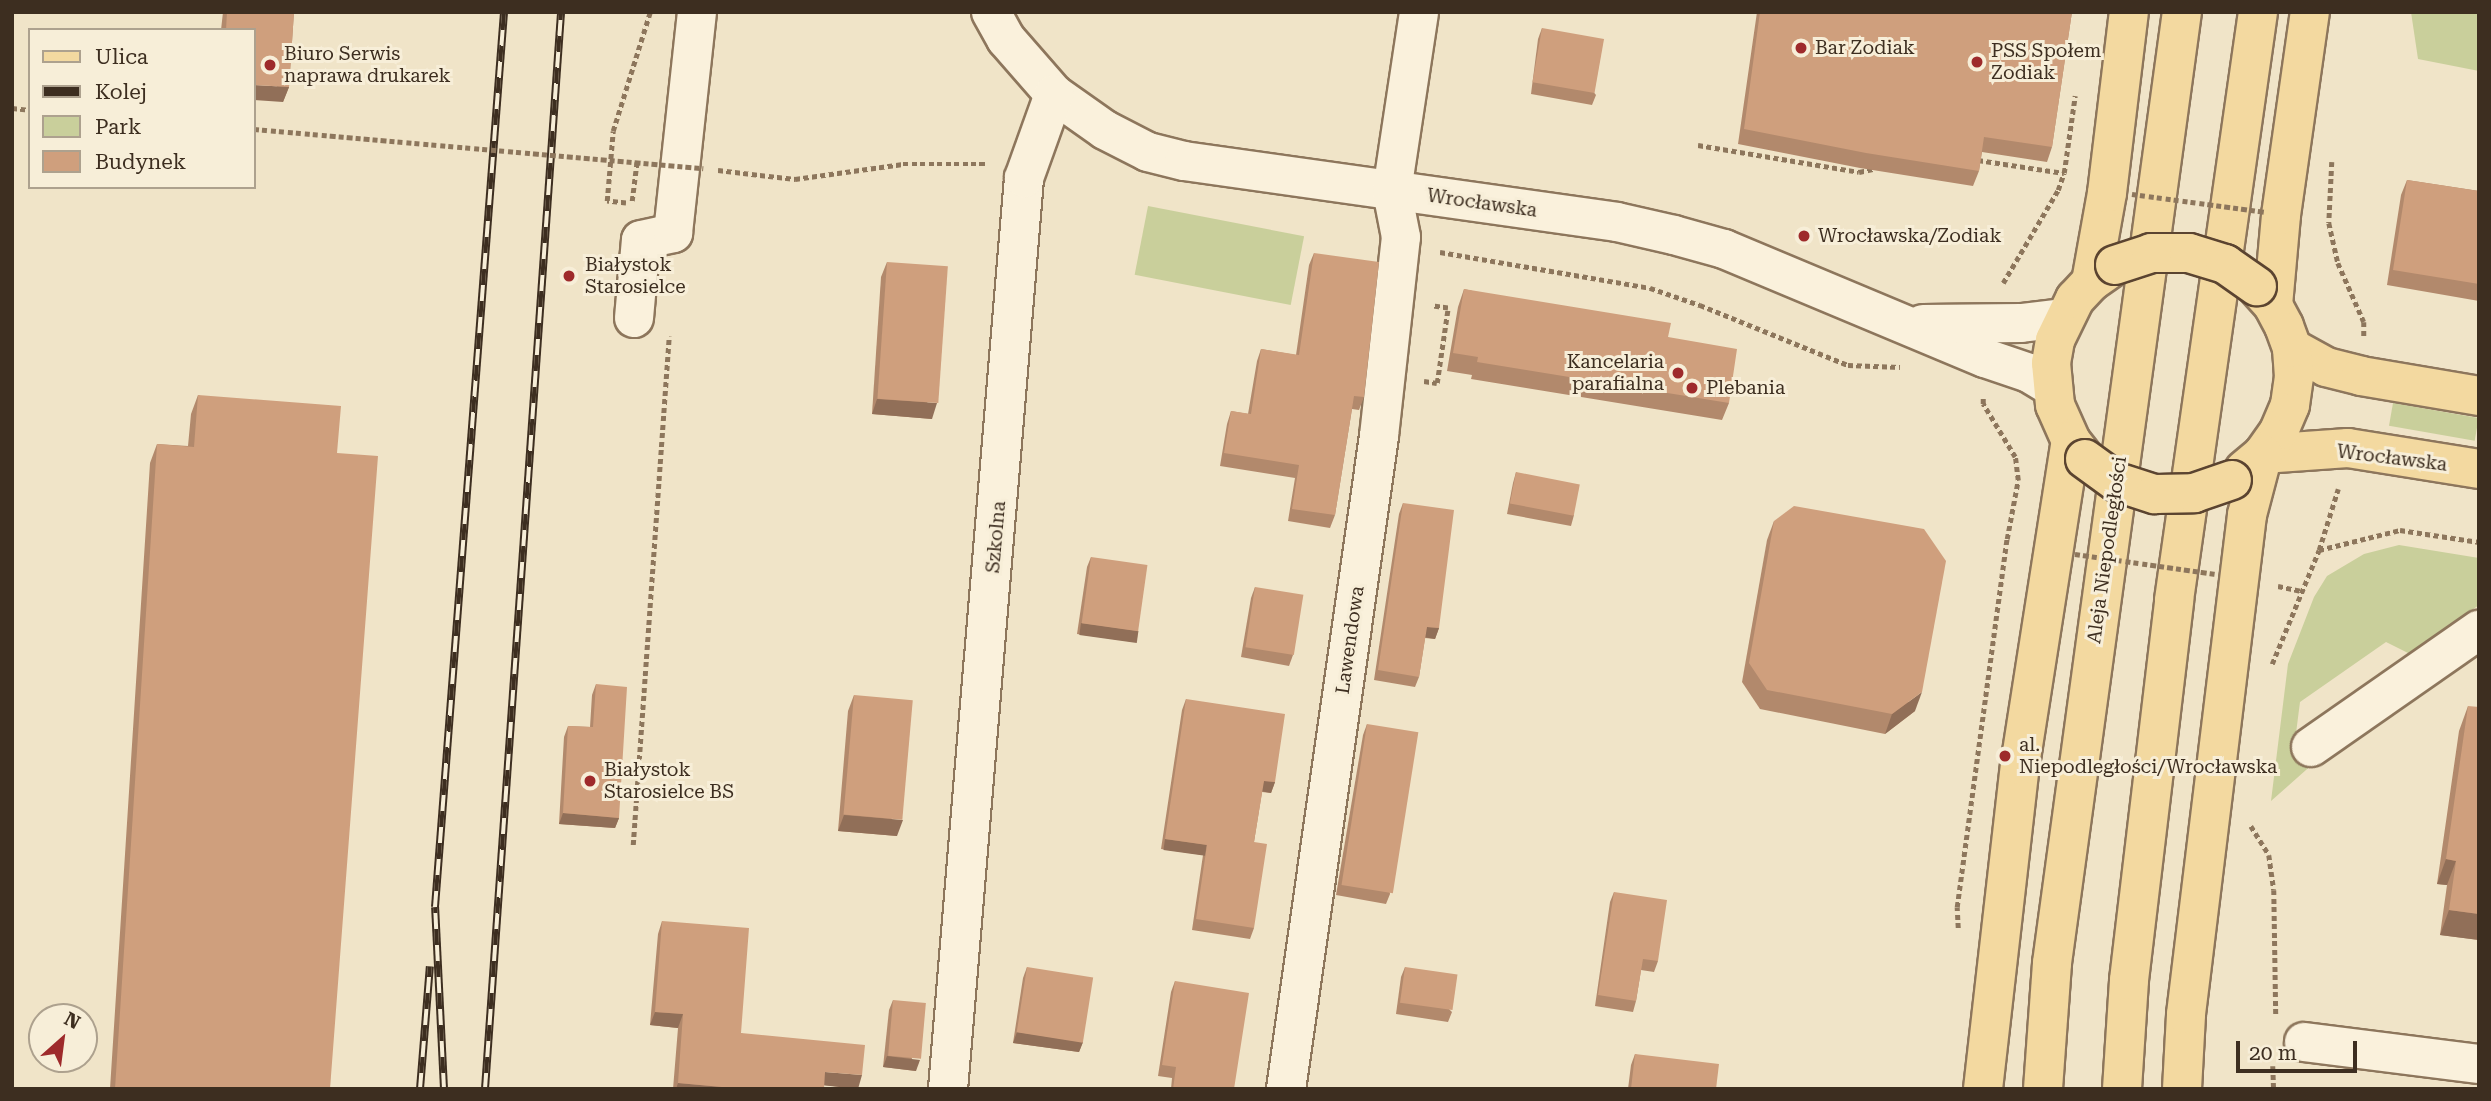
<!DOCTYPE html>
<html>
<head>
<meta charset="utf-8">
<style>
	body { margin:0 }
	#map { position:relative; width:2491px; height:1101px; overflow:hidden; background:#f0e4c8; font-family:"Roboto Serif",serif }
	div>[style] { position:absolute }
	.green>* { inset:0; background:#c9cf9b; transform-origin:0 0 }
	.path>* { height:4.5px; margin-top:-2.25px; transform-origin:0; background:repeating-linear-gradient(90deg,#8d765c 0 5px,transparent 0 8.5px) }
	.roads { filter:drop-shadow(2px 0 #8d765c) drop-shadow(-2px 0 #8d765c) drop-shadow(0 2px #8d765c) drop-shadow(0 -2px #8d765c) }
	.minor>* { height:38px; margin:-19px; padding:0 19px; transform-origin:19px; border-radius:19px; background:#faf1dc }
	.major>* { height:38px; margin:-19px; padding:0 19px; transform-origin:19px; border-radius:19px; background:#f3d9a0 }
	.rail>* { height:8px; margin-top:-4px; transform-origin:0; background:repeating-linear-gradient(90deg,#f7eed8 0 16px,#3d2e20 0 32px); box-sizing:border-box; border-block:2px solid #3d2e20 }
	.path-bridge>* { height:4.5px; margin-top:-2.25px; transform-origin:0; background:repeating-linear-gradient(90deg,#8d765c 0 5px,transparent 0 8.5px) }
	.bridges { filter:drop-shadow(2px 0 #5b4430) drop-shadow(-2px 0 #5b4430) drop-shadow(0 2px #5b4430) drop-shadow(0 -2px #5b4430) }
	.major-bridge>* { height:38px; margin:-19px; padding:0 19px; transform-origin:19px; border-radius:19px; background:#f3d9a0 }
	.wall>* { inset:0; background:#b2896c }
	.shaded-wall>* { inset:0; background:#916f58; transform-origin:0 0 }
	.building>* { inset:0; background:#cf9f7d; transform-origin:0 0 }
	.dots>* { width:19px; height:19px; translate:-50% -50%; box-sizing:border-box; border:4px solid #f7eed8; border-radius:50% }
	span { translate:-50% -50%; white-space:nowrap; text-align:center; line-height:1.15; -webkit-text-stroke:6px #f7eed8; paint-order:stroke }
	.poi-label { font-size:19px; color:#3d2e20 }
	.left { translate:0 -50%; text-align:left }
	.right { translate:-100% -50%; text-align:right }
	.street-label { font-size:19px; color:#3d2e20 }
	.frame { position:absolute; inset:0; border:14px solid #3d2e20; pointer-events:none }
	.legend { position:absolute; left:28px; top:28px; width:228px; height:161px; box-sizing:border-box; background:#f7eed8; border:2px solid #ada18e; margin:0; padding:9px 12px; list-style:none; font-size:21px; color:#3d2e20 }
	.legend li { display:flex; align-items:center; gap:14px; height:35px }
	.legend b { width:35px; border:2px solid #ada18e }
	.north { position:absolute; left:28px; top:1003px; width:70px; height:70px; box-sizing:border-box; background:#f7eed8; border:2px solid #ada18e; border-radius:50%; rotate:28deg; font-size:19px; font-weight:700; line-height:28px; text-align:center; color:#3d2e20 }
	.north::after { content:''; display:block; margin:auto; width:24px; height:32px; background:#9e2a2b; clip-path:polygon(50% 0,100% 100%,50% 72%,0 100%) }
	.scale { position:absolute; left:2236px; top:1041px; width:121px; height:32px; box-sizing:border-box; border:4px solid #3d2e20; border-top:0; padding-left:9px; font-size:21px; line-height:24px; white-space:nowrap; color:#3d2e20; -webkit-text-stroke:5px #f7eed8; paint-order:stroke }
</style>
</head>
<body>
<div id="map">
	<div class="green">
		<div style="clip-path:polygon(2411px 12px,2479px 12px,2479px 71px,2418px 59px)"></div>
		<div style="left:1148px;top:206px;width:159px;height:70px;rotate:11deg"></div>
		<div style="left:2393px;top:403px;width:87px;height:23px;rotate:10deg"></div>
		<div style="clip-path:polygon(2399px 545px,2479px 558px,2479px 605px,2410px 654px,2386px 642px,2300px 702px,2295px 741px,2315px 762px,2271px 801px,2288px 664px,2314px 597px,2327px 576px,2364px 554px)"></div>
	</div>
	<div class="path">
		<div style="left:12px;top:108px;width:18px;rotate:6deg"></div>
		<div style="left:1698px;top:145px;width:163px;rotate:9.5deg"></div>
		<div style="left:1859px;top:172px;width:14px;rotate:-12deg"></div>
		<div style="left:1978px;top:160px;width:87px;rotate:8.6deg"></div>
		<div style="left:2332px;top:162px;width:61px;rotate:92.8deg"></div>
		<div style="left:2329px;top:223px;width:41px;rotate:77.3deg"></div>
		<div style="left:2338px;top:263px;width:64px;rotate:66.2deg"></div>
		<div style="left:2364px;top:322px;width:14px;rotate:90deg"></div>
		<div style="left:718px;top:170px;width:78px;rotate:6.7deg"></div>
		<div style="left:795px;top:179px;width:109px;rotate:-7.9deg"></div>
		<div style="left:903px;top:164px;width:85px"></div>
		<div style="left:632px;top:201px;width:39px;rotate:-83deg"></div>
		<div style="left:626px;top:203px;width:19px;rotate:-174deg"></div>
		<div style="left:607px;top:201px;width:70px;rotate:-85.1deg"></div>
		<div style="left:613px;top:131px;width:125px;rotate:-72.7deg"></div>
		<div style="left:1440px;top:252px;width:213px;rotate:9.7deg"></div>
		<div style="left:1650px;top:288px;width:53px;rotate:18.8deg"></div>
		<div style="left:1700px;top:305px;width:160px;rotate:22.1deg"></div>
		<div style="left:1848px;top:365px;width:52px;rotate:2.2deg"></div>
		<div style="left:2003px;top:283px;width:108px;rotate:-59.4deg"></div>
		<div style="left:2058px;top:190px;width:18px;rotate:-71deg"></div>
		<div style="left:2064px;top:173px;width:78px;rotate:-81.9deg"></div>
		<div style="left:1424px;top:381px;width:13px;rotate:9deg"></div>
		<div style="left:1437px;top:383px;width:76px;rotate:-81.7deg"></div>
		<div style="left:1448px;top:308px;width:15px;rotate:-172deg"></div>
		<div style="left:2319px;top:550px;width:83px;rotate:-13.9deg"></div>
		<div style="left:2400px;top:530px;width:80px;rotate:8.6deg"></div>
		<div style="left:2278px;top:586px;width:24px;rotate:12deg"></div>
		<div style="left:2272px;top:664px;width:123px;rotate:-67.6deg"></div>
		<div style="left:2319px;top:550px;width:64px;rotate:-72.7deg"></div>
		<div style="left:2251px;top:826px;width:34px;rotate:58deg"></div>
		<div style="left:2269px;top:855px;width:35px;rotate:82deg"></div>
		<div style="left:2274px;top:890px;width:126px;rotate:89.1deg"></div>
		<div style="left:633px;top:845px;width:510px;rotate:-85.95deg"></div>
		<div style="left:1958px;top:928px;width:21px;rotate:-93deg"></div>
		<div style="left:1957px;top:907px;width:371px;rotate:-82.3deg"></div>
		<div style="left:2007px;top:539px;width:60px;rotate:-79.4deg"></div>
		<div style="left:2018px;top:480px;width:23px;rotate:-97deg"></div>
		<div style="left:2015px;top:457px;width:62px;rotate:-121.1deg"></div>
		<div style="left:1983px;top:404px;width:7px;rotate:-90deg"></div>
		<div style="left:2273px;top:1066px;width:23px;rotate:88deg"></div>
	</div>
	<div class="roads">
		<div class="minor">
			<div style="left:991px;top:12px;width:31px;rotate:61deg"></div>
			<div style="left:1006px;top:39px;width:73px;rotate:48.9deg"></div>
			<div style="left:1054px;top:94px;width:62px;rotate:35.2deg"></div>
			<div style="left:1105px;top:130px;width:48px;rotate:27.1deg"></div>
			<div style="left:1148px;top:152px;width:37px;rotate:14deg"></div>
			<div style="left:1184px;top:161px;width:437px;rotate:8deg"></div>
			<div style="left:1617px;top:222px;width:58px;rotate:12.8deg"></div>
			<div style="left:1674px;top:235px;width:52px;rotate:15.6deg"></div>
			<div style="left:1724px;top:249px;width:283px;rotate:22.7deg"></div>
			<div style="left:1985px;top:358px;width:46px;rotate:18.8deg"></div>
			<div style="left:2029px;top:373px;width:26px;rotate:31deg"></div>
			<div style="left:634px;top:318px;width:78px;rotate:-84.9deg"></div>
			<div style="left:641px;top:240px;width:33px;rotate:-12deg"></div>
			<div style="left:673px;top:233px;width:222px;rotate:-83.8deg"></div>
			<div style="left:1923px;top:324px;width:98px;rotate:-0.6deg"></div>
			<div style="left:2021px;top:323px;width:42px;rotate:-6.8deg"></div>
			<div style="left:2311px;top:747px;width:205px;rotate:-34.9deg"></div>
			<div style="left:2304px;top:1042px;width:176px;rotate:7.2deg"></div>
			<div style="left:948px;top:1089px;width:914px;rotate:-85.23deg"></div>
			<div style="left:1024px;top:178px;width:89px;rotate:-70.3deg"></div>
			<div style="left:1286px;top:1089px;width:660px;rotate:-81.89deg"></div>
			<div style="left:1379px;top:436px;width:200px;rotate:-83.7deg"></div>
			<div style="left:1401px;top:237px;width:47px;rotate:-101.1deg"></div>
			<div style="left:1392px;top:191px;width:181px;rotate:-81.4deg"></div>
		</div>
		<div class="major">
			<div style="left:2091px;top:282px;width:90px;rotate:-79.8deg"></div>
			<div style="left:2107px;top:193px;width:182px;rotate:-83.1deg"></div>
			<div style="left:2273px;top:305px;width:90px;rotate:-84.9deg"></div>
			<div style="left:2281px;top:215px;width:205px;rotate:-81.9deg"></div>
			<div style="left:2292px;top:348px;width:39px;rotate:29deg"></div>
			<div style="left:2326px;top:367px;width:36px;rotate:14deg"></div>
			<div style="left:2361px;top:376px;width:120px;rotate:9.6deg"></div>
			<div style="left:2263px;top:454px;width:85px;rotate:-4deg"></div>
			<div style="left:2348px;top:448px;width:133px;rotate:9.1deg"></div>
			<div style="left:2085px;top:459px;width:23px;rotate:-128deg"></div>
			<div style="left:2071px;top:441px;width:39px;rotate:-114deg"></div>
			<div style="left:2055px;top:405px;width:42px;rotate:-95.4deg"></div>
			<div style="left:2051px;top:363px;width:23px;rotate:-80deg"></div>
			<div style="left:2055px;top:340px;width:46px;rotate:-64deg"></div>
			<div style="left:2075px;top:299px;width:23px;rotate:-47deg"></div>
			<div style="left:2091px;top:282px;width:24px;rotate:-35deg"></div>
			<div style="left:2244px;top:470px;width:25px;rotate:-40deg"></div>
			<div style="left:2263px;top:454px;width:28px;rotate:-55deg"></div>
			<div style="left:2279px;top:431px;width:28px;rotate:-67deg"></div>
			<div style="left:2290px;top:405px;width:28px;rotate:-82deg"></div>
			<div style="left:2294px;top:377px;width:29px;rotate:-94deg"></div>
			<div style="left:2292px;top:348px;width:23px;rotate:-110deg"></div>
			<div style="left:2284px;top:326px;width:24px;rotate:-118deg"></div>
			<div style="left:2273px;top:305px;width:24px;rotate:-132deg"></div>
			<div style="left:1983px;top:1089px;width:326px;rotate:-83.5deg"></div>
			<div style="left:2020px;top:765px;width:328px;rotate:-81.1deg"></div>
			<div style="left:2043px;top:1089px;width:126px;rotate:-85.9deg"></div>
			<div style="left:2052px;top:963px;width:960px;rotate:-82.22deg"></div>
			<div style="left:2122px;top:1089px;width:109px;rotate:-86.3deg"></div>
			<div style="left:2129px;top:980px;width:383px;rotate:-83.2deg"></div>
			<div style="left:2174px;top:600px;width:594px;rotate:-81.87deg"></div>
			<div style="left:2182px;top:1089px;width:75px;rotate:-86.9deg"></div>
			<div style="left:2186px;top:1014px;width:503px;rotate:-83.03deg"></div>
			<div style="left:2247px;top:515px;width:63px;rotate:-75.3deg"></div>
		</div>
	</div>
	<div class="rail">
		<div style="left:420px;top:1089px;width:123px;rotate:-85.4deg"></div>
		<div style="left:444px;top:1089px;width:182px;rotate:-92.8deg"></div>
		<div style="left:435px;top:907px;width:898px;rotate:-85.59deg"></div>
		<div style="left:485px;top:1089px;width:1080px;rotate:-85.96deg"></div>
	</div>
	<div class="path-bridge">
		<div style="left:254px;top:129px;width:451px;rotate:5deg"></div>
		<div style="left:2132px;top:194px;width:135px;rotate:7.7deg"></div>
		<div style="left:2075px;top:554px;width:142px;rotate:8.1deg"></div>
	</div>
	<div class="bridges">
		<div class="major-bridge">
			<div style="left:2115px;top:265px;width:38px;rotate:-18deg"></div>
			<div style="left:2151px;top:253px;width:38px"></div>
			<div style="left:2189px;top:253px;width:38px;rotate:17deg"></div>
			<div style="left:2225px;top:264px;width:39px;rotate:35deg"></div>
			<div style="left:2085px;top:459px;width:39px;rotate:36deg"></div>
			<div style="left:2117px;top:482px;width:40px;rotate:18deg"></div>
			<div style="left:2155px;top:494px;width:39px;rotate:-1deg"></div>
			<div style="left:2194px;top:493px;width:40px;rotate:-18.9deg"></div>
		</div>
	</div>
	<div class="wall">
		<div style="clip-path:polygon(223px 12px,294px 12px,289px 87px,283px 102px,254px 30px,221px 30px)"></div>
		<div style="clip-path:polygon(1757px 12px,2072px 12px,2052px 147px,2047px 162px,1982px 152px,1979px 171px,1973px 186px,1860px 168px,1738px 144px)"></div>
		<div style="clip-path:polygon(1542px 28px,1596px 95px,1592px 105px,1531px 94px,1538px 39px)"></div>
		<div style="clip-path:polygon(2407px 180px,2479px 191px,2479px 301px,2387px 285px,2401px 195px)"></div>
		<div style="clip-path:polygon(1314px 253px,1364px 397px,1359px 410px,1352px 409px,1335px 515px,1330px 528px,1288px 521px,1295px 478px,1220px 466px,1227px 424px,1231px 411px,1248px 414px,1257px 361px,1261px 349px,1296px 355px,1309px 265px)"></div>
		<div style="clip-path:polygon(887px 262px,932px 419px,872px 414px,881px 277px)"></div>
		<div style="clip-path:polygon(1464px 289px,1668px 337px,1729px 403px,1722px 420px,1471px 379px,1472px 375px,1447px 371px,1458px 307px)"></div>
		<div style="clip-path:polygon(198px 395px,337px 453px,330px 1089px,110px 1089px,150px 463px,157px 444px,188px 446px,191px 414px)"></div>
		<div style="clip-path:polygon(1516px 472px,1574px 515px,1571px 526px,1507px 514px,1513px 483px)"></div>
		<div style="clip-path:polygon(1403px 503px,1439px 628px,1435px 639px,1425px 638px,1419px 677px,1415px 687px,1374px 680px,1399px 514px)"></div>
		<div style="clip-path:polygon(1774px 521px,1915px 711px,1885px 734px,1760px 709px,1742px 682px,1767px 540px)"></div>
		<div style="clip-path:polygon(1091px 557px,1138px 631px,1134px 642px,1077px 634px,1087px 567px)"></div>
		<div style="clip-path:polygon(1255px 587px,1293px 655px,1289px 666px,1241px 657px,1251px 598px)"></div>
		<div style="clip-path:polygon(596px 684px,619px 818px,615px 828px,559px 824px,564px 737px,568px 726px,590px 727px,592px 695px)"></div>
		<div style="clip-path:polygon(854px 695px,897px 836px,838px 831px,848px 711px)"></div>
		<div style="clip-path:polygon(1186px 699px,1275px 782px,1271px 793px,1262px 792px,1254px 842px,1254px 928px,1250px 939px,1192px 930px,1203px 855px,1161px 849px,1182px 710px)"></div>
		<div style="clip-path:polygon(2468px 706px,2479px 940px,2440px 935px,2447px 885px,2437px 884px,2459px 731px)"></div>
		<div style="clip-path:polygon(1367px 724px,1390px 894px,1386px 904px,1336px 895px,1363px 735px)"></div>
		<div style="clip-path:polygon(1614px 892px,1658px 961px,1654px 972px,1641px 970px,1636px 1001px,1633px 1012px,1595px 1006px,1610px 902px)"></div>
		<div style="clip-path:polygon(662px 921px,741px 1033px,858px 1089px,824px 1085px,824px 1089px,673px 1089px,678px 1028px,650px 1025px,658px 934px)"></div>
		<div style="clip-path:polygon(1027px 967px,1083px 1042px,1079px 1052px,1013px 1043px,1023px 978px)"></div>
		<div style="clip-path:polygon(1405px 967px,1452px 1012px,1448px 1022px,1396px 1014px,1401px 977px)"></div>
		<div style="clip-path:polygon(1175px 981px,1234px 1089px,1171px 1089px,1172px 1078px,1158px 1076px,1171px 992px)"></div>
		<div style="clip-path:polygon(893px 1000px,916px 1071px,883px 1067px,889px 1010px)"></div>
		<div style="clip-path:polygon(1635px 1054px,1716px 1089px,1628px 1089px,1631px 1065px)"></div>
	</div>
	<div class="shaded-wall">
		<div style="clip-path:polygon(254px 85px,289px 87px,283px 102px,254px 100px)"></div>
		<div style="clip-path:polygon(877px 399px,937px 403px,932px 419px,872px 414px)"></div>
		<div style="left:1081px;top:623px;width:58px;height:12px;rotate:8deg"></div>
		<div style="clip-path:polygon(1427px 627px,1439px 628px,1435px 639px,1423px 637px)"></div>
		<div style="clip-path:polygon(1922px 692px,1915px 711px,1885px 734px,1892px 714px)"></div>
		<div style="clip-path:polygon(1264px 781px,1275px 782px,1271px 793px,1260px 791px)"></div>
		<div style="clip-path:polygon(563px 813px,619px 818px,615px 828px,559px 824px)"></div>
		<div style="clip-path:polygon(844px 815px,903px 820px,897px 836px,838px 831px)"></div>
		<div style="left:1165px;top:839px;width:42px;height:11px;rotate:8deg"></div>
		<div style="clip-path:polygon(2446px 859px,2456px 861px,2447px 885px,2437px 884px)"></div>
		<div style="clip-path:polygon(2449px 910px,2479px 914px,2479px 940px,2440px 935px)"></div>
		<div style="clip-path:polygon(655px 1012px,683px 1014px,678px 1028px,650px 1025px)"></div>
		<div style="clip-path:polygon(1017px 1032px,1083px 1042px,1079px 1052px,1013px 1043px)"></div>
		<div style="clip-path:polygon(887px 1056px,920px 1060px,916px 1071px,883px 1067px)"></div>
		<div style="clip-path:polygon(825px 1072px,862px 1075px,858px 1089px,821px 1085px)"></div>
		<div style="clip-path:polygon(678px 1083px,744px 1089px,676px 1089px)"></div>
	</div>
	<div class="building">
		<div style="clip-path:polygon(227px 12px,294px 12px,289px 87px,254px 85px,254px 30px,226px 30px)"></div>
		<div style="clip-path:polygon(1760px 12px,2072px 12px,2052px 147px,1984px 137px,1979px 171px,1866px 153px,1744px 129px)"></div>
		<div style="left:1542px;top:28px;width:63px;height:55px;rotate:10deg"></div>
		<div style="clip-path:polygon(2407px 180px,2479px 191px,2479px 284px,2393px 270px)"></div>
		<div style="clip-path:polygon(1314px 253px,1379px 262px,1364px 397px,1354px 396px,1335px 515px,1292px 509px,1299px 465px,1224px 453px,1231px 411px,1251px 414px,1261px 349px,1299px 355px)"></div>
		<div style="left:887px;top:262px;width:61px;height:137px;rotate:4deg"></div>
		<div style="clip-path:polygon(1464px 289px,1671px 323px,1668px 337px,1737px 349px,1729px 403px,1477px 362px,1478px 357px,1453px 353px)"></div>
		<div style="clip-path:polygon(198px 395px,341px 406px,337px 453px,378px 456px,330px 1089px,115px 1089px,157px 444px,194px 447px)"></div>
		<div style="left:1516px;top:472px;width:65px;height:32px;rotate:11deg"></div>
		<div style="clip-path:polygon(1403px 503px,1454px 510px,1439px 628px,1427px 627px,1419px 677px,1378px 670px)"></div>
		<div style="clip-path:polygon(1794px 506px,1924px 529px,1946px 561px,1922px 692px,1892px 714px,1767px 690px,1749px 663px,1774px 521px)"></div>
		<div style="left:1091px;top:557px;width:57px;height:67px;rotate:8deg"></div>
		<div style="left:1255px;top:587px;width:49px;height:61px;rotate:9deg"></div>
		<div style="clip-path:polygon(596px 684px,627px 687px,619px 818px,563px 813px,568px 726px,593px 727px)"></div>
		<div style="left:854px;top:695px;width:59px;height:120px;rotate:5deg"></div>
		<div style="clip-path:polygon(1186px 699px,1285px 714px,1275px 782px,1264px 781px,1254px 842px,1267px 844px,1254px 928px,1196px 919px,1207px 845px,1165px 839px)"></div>
		<div style="clip-path:polygon(2468px 706px,2479px 707px,2479px 914px,2449px 910px,2456px 861px,2446px 859px)"></div>
		<div style="left:1367px;top:724px;width:52px;height:163px;rotate:9deg"></div>
		<div style="clip-path:polygon(1614px 892px,1667px 900px,1658px 961px,1643px 959px,1636px 1001px,1598px 995px)"></div>
		<div style="clip-path:polygon(662px 921px,749px 928px,741px 1033px,865px 1045px,862px 1075px,825px 1072px,824px 1089px,744px 1089px,678px 1083px,683px 1014px,655px 1012px)"></div>
		<div style="left:1027px;top:967px;width:67px;height:66px;rotate:9deg"></div>
		<div style="left:1405px;top:967px;width:53px;height:36px;rotate:8deg"></div>
		<div style="clip-path:polygon(1175px 981px,1249px 993px,1234px 1089px,1173px 1089px,1176px 1067px,1162px 1065px)"></div>
		<div style="left:893px;top:1000px;width:33px;height:56px;rotate:5deg"></div>
		<div style="clip-path:polygon(1635px 1054px,1719px 1064px,1716px 1089px,1631px 1089px)"></div>
	</div>
	<div class="dots">
		<div style="left:1801px;top:48px;background:#9e2a2b"></div>
		<div style="left:1977px;top:62px;background:#9e2a2b"></div>
		<div style="left:270px;top:65px;background:#9e2a2b"></div>
		<div style="left:1804px;top:236px;background:#9e2a2b"></div>
		<div style="left:569px;top:276px;background:#9e2a2b"></div>
		<div style="left:1678px;top:373px;background:#9e2a2b"></div>
		<div style="left:1692px;top:388px;background:#9e2a2b"></div>
		<div style="left:2005px;top:756px;background:#9e2a2b"></div>
		<div style="left:590px;top:781px;background:#9e2a2b"></div>
	</div>
	<div class="poi-label">
		<span class="left" style="left:1815px;top:48px">Bar Zodiak</span>
		<span class="left" style="left:1991px;top:62px">PSS Społem<br>Zodiak</span>
		<span class="left" style="left:284px;top:65px">Biuro Serwis<br>naprawa drukarek</span>
		<span class="left" style="left:1818px;top:236px">Wrocławska/Zodiak</span>
		<span class="left" style="left:585px;top:276px">Białystok<br>Starosielce</span>
		<span class="right" style="left:1664px;top:373px">Kancelaria<br>parafialna</span>
		<span class="left" style="left:1706px;top:388px">Plebania</span>
		<span class="left" style="left:2019px;top:756px">al.<br>Niepodległości/Wrocławska</span>
		<span class="left" style="left:604px;top:781px">Białystok<br>Starosielce BS</span>
	</div>
	<div class="street-label">
		<span style="left:1482px;top:203px;rotate:8deg">Wrocławska</span>
		<span style="left:2392px;top:458px;rotate:7deg">Wrocławska</span>
		<span style="left:996px;top:537px;rotate:-85deg">Szkolna</span>
		<span style="left:2107px;top:550px;rotate:-82deg">Aleja Niepodległości</span>
		<span style="left:1350px;top:640px;rotate:-82deg">Lawendowa</span>
	</div>
	<div class="frame"></div>
	<ul class="legend">
	<li><b style="height:9px;background:#f3d9a0"></b>Ulica</li>
	<li><b style="height:9px;background:#3d2e20"></b>Kolej</li>
	<li><b style="height:19px;background:#c9cf9b"></b>Park</li>
	<li><b style="height:19px;background:#cf9f7d"></b>Budynek</li>
	</ul>
	<div class="north">N</div>
	<div class="scale">20 m</div>
</div>
</body>
</html>
